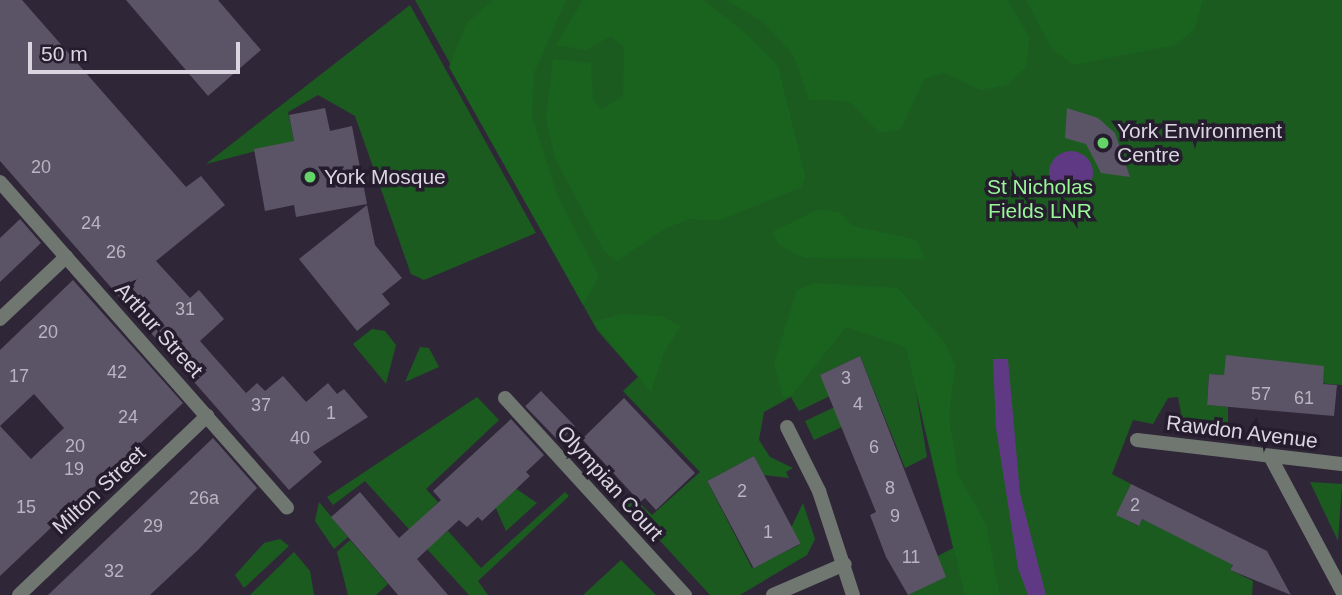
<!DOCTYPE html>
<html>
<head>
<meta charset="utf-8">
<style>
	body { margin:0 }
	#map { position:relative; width:1342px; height:595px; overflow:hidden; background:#2f2738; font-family:Arial,sans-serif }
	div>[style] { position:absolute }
	.green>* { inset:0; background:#1c5b20; transform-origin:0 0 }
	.forest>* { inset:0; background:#19631f }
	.water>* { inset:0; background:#603985 }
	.round { border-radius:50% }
	.building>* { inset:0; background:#5b5366; transform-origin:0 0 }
	.minor>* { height:14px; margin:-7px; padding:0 7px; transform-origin:7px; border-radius:7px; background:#707770 }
	.dots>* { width:19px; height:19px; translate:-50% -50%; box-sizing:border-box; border:4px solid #251d2e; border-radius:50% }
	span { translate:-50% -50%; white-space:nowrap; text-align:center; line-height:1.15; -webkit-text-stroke:7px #251d2e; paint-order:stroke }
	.number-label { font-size:18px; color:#bab4c2 }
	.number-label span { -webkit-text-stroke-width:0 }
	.poi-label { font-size:21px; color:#dad5e0 }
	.left { translate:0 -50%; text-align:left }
	.park-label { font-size:21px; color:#99f799 }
	.street-label { font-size:21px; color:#dad5e0 }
	.scale { position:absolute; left:28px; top:42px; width:212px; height:32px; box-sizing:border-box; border:4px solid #dad5e0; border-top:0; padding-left:9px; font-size:21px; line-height:24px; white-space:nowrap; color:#dad5e0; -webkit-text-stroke:5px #251d2e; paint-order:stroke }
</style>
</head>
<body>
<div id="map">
	<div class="green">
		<div style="clip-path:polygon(415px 0,1342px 0,1342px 385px,1209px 374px,1207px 405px,1228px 407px,1228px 430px,1184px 430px,1178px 397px,1168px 398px,1153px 424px,1133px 420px,1112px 474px,1131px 484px,1117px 515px,1138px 526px,1142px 519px,1233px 564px,1230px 570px,1253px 581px,1252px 595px,908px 595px,945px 577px,936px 557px,953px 548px,916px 392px,927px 457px,905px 468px,860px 356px,820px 375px,830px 396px,799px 411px,791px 397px,764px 412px,759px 440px,770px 457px,793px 468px,786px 472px,789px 478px,764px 475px,754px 456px,707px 481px,752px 568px,799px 545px,791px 528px,803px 503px,815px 539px,807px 555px,740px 595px,710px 595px,627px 505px,634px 498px,652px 515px,700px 472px,623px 391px,638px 377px,597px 330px)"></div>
		<div style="clip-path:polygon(410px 5px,536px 233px,424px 280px,411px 274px,355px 116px,318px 95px,288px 112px,294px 141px,206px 164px)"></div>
		<div style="clip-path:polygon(372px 329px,385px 331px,396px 345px,386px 384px,353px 344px)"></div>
		<div style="clip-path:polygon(420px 347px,429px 348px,439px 367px,405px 382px)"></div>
		<div style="clip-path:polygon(477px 397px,499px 420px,426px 489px,438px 502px,421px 519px,439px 538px,448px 531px,481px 568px,565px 492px,569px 496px,478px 581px,488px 595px,469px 595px,365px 481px,333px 505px,327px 497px)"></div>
		<div style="left:835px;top:407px;width:21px;height:33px;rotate:65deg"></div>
		<div style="clip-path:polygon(1310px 482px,1342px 484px,1338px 541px)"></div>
		<div style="clip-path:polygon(515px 488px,537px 503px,506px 531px,495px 506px)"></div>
		<div style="clip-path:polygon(319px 502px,348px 537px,334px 549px,315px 521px)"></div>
		<div style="clip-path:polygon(280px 539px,289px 546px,244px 588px,235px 575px,264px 543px)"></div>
		<div style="clip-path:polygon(350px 540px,388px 584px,376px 595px,348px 595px,337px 552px)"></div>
		<div style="clip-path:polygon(294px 552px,310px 571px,314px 595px,250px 595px)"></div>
		<div style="clip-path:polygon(621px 560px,656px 595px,583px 595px)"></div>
	</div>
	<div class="forest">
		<div style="clip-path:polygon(493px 0,566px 0,534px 73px,532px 117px,558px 197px,599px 276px,583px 305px,449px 67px,467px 23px)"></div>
		<div style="clip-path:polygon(583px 0,703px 0,748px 35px,778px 66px,805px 176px,802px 187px,717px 221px,690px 219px,666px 228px,617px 261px,604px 251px,555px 158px,546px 118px,553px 59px,591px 63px,593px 99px,601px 109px,623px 97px,624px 47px,611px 36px,586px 50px,556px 45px)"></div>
		<div style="clip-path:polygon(727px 0,1008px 0,1029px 37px,1027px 66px,1007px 85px,981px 90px,944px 73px,924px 79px,901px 129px,879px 133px,849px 101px,809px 100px,794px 56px,763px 22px)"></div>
		<div style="clip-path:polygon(1026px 0,1203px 0,1194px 30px,1175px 45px,1073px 65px,1052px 49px)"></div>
		<div style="clip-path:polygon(819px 209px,839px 212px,853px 226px,916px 240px,925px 259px,805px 258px,779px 245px,772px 232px)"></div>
		<div style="clip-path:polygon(815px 283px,898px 288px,945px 343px,955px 365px,949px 417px,958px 475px,986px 524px,1000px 595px,965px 595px,906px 347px,846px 327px,791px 396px,783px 397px,774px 363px,797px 290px)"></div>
		<div style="clip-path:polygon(622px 314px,661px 316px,681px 326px,664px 352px,651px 392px,593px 322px)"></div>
	</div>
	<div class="water">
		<div class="round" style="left:1049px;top:151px;width:44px;height:44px"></div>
		<div style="clip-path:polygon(993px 359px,1008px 359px,1020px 493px,1046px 595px,1028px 595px,1018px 568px,996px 428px)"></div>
	</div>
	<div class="building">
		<div style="clip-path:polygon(0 0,22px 0,186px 187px,201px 176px,225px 205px,156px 261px,190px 298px,199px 290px,224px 319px,200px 341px,246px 393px,257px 383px,265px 391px,283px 376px,306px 402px,328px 383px,337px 394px,344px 389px,368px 417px,313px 452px,322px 462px,289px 490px,0 161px)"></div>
		<div style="clip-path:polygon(126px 0,218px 0,261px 50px,208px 96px)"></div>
		<div style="clip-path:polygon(325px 108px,330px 131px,352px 126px,367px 204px,296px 217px,294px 205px,265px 211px,254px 149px,294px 141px,289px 115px)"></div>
		<div style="clip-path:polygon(1067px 108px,1098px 118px,1115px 133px,1130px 177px,1101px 173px,1086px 144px,1065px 138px)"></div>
		<div style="clip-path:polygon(367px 205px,375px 245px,402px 278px,382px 294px,390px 304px,357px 331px,299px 259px)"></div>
		<div style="clip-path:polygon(20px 219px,41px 243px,0 282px,0 238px)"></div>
		<div style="clip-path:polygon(73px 280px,183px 403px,0 576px,0 426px,31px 459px,64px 428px,34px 394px,0 426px,0 350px)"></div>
		<div style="clip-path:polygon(1226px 355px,1324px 366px,1323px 384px,1337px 385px,1334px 416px,1207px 405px,1209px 374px,1224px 375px)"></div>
		<div style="clip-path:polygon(860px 356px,946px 577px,908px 595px,886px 557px,870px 515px,876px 512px,820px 375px)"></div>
		<div style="left:541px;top:391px;width:49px;height:22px;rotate:46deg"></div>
		<div style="clip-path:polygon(624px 398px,695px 473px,656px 510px,645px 498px,640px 502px,582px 439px)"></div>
		<div style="clip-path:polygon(511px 419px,544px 455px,526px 472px,530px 476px,482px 521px,478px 517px,467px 527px,459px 520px,417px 559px,448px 595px,398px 595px,331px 517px,360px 492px,399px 538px,441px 500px,433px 491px)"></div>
		<div style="clip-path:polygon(213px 438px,257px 488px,199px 549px,150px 595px,48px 595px)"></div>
		<div style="left:754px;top:456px;width:99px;height:53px;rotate:62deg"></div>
		<div style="clip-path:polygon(1131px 484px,1267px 551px,1291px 595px,1230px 570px,1233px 565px,1142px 519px,1139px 526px,1116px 515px)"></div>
	</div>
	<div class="minor">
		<div style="left:0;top:182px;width:434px;rotate:48.6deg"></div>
		<div style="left:0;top:319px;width:91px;rotate:-43.2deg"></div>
		<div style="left:505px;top:398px;width:267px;rotate:47.6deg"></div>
		<div style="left:787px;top:427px;width:72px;rotate:63.4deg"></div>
		<div style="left:819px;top:491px;width:109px;rotate:71.9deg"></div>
		<div style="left:1137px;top:440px;width:206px;rotate:6.7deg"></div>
		<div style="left:1271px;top:458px;width:151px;rotate:61.9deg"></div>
		<div style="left:19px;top:595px;width:260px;rotate:-43.6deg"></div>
		<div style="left:773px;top:595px;width:78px;rotate:-23.3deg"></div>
	</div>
	<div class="dots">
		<div style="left:1103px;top:143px;background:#64d468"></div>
		<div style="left:310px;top:177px;background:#64d468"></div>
	</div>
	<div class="number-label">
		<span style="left:41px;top:167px">20</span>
		<span style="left:91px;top:223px">24</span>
		<span style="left:116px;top:252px">26</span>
		<span style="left:185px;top:309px">31</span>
		<span style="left:48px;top:332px">20</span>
		<span style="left:117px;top:372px">42</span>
		<span style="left:19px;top:376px">17</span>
		<span style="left:846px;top:378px">3</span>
		<span style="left:1261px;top:394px">57</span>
		<span style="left:1304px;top:398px">61</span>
		<span style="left:858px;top:404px">4</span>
		<span style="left:261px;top:405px">37</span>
		<span style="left:331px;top:413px">1</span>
		<span style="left:128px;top:417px">24</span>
		<span style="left:300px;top:438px">40</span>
		<span style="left:75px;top:446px">20</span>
		<span style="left:874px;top:447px">6</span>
		<span style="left:74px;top:469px">19</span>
		<span style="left:890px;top:488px">8</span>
		<span style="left:742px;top:491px">2</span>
		<span style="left:204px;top:498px">26a</span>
		<span style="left:1135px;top:505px">2</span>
		<span style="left:26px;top:507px">15</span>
		<span style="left:895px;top:516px">9</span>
		<span style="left:153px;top:526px">29</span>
		<span style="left:768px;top:532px">1</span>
		<span style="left:911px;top:557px">11</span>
		<span style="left:114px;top:571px">32</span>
	</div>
	<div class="poi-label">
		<span class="left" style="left:1117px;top:143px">York Environment<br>Centre</span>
		<span class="left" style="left:324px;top:177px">York Mosque</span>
	</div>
	<div class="park-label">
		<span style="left:1040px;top:199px">St Nicholas<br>Fields LNR</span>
	</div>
	<div class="street-label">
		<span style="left:159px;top:330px;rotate:48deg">Arthur Street</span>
		<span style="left:1242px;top:432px;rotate:7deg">Rawdon Avenue</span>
		<span style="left:610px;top:483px;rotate:48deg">Olympian Court</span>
		<span style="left:99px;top:490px;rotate:-43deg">Milton Street</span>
	</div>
	<div class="scale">50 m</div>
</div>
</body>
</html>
